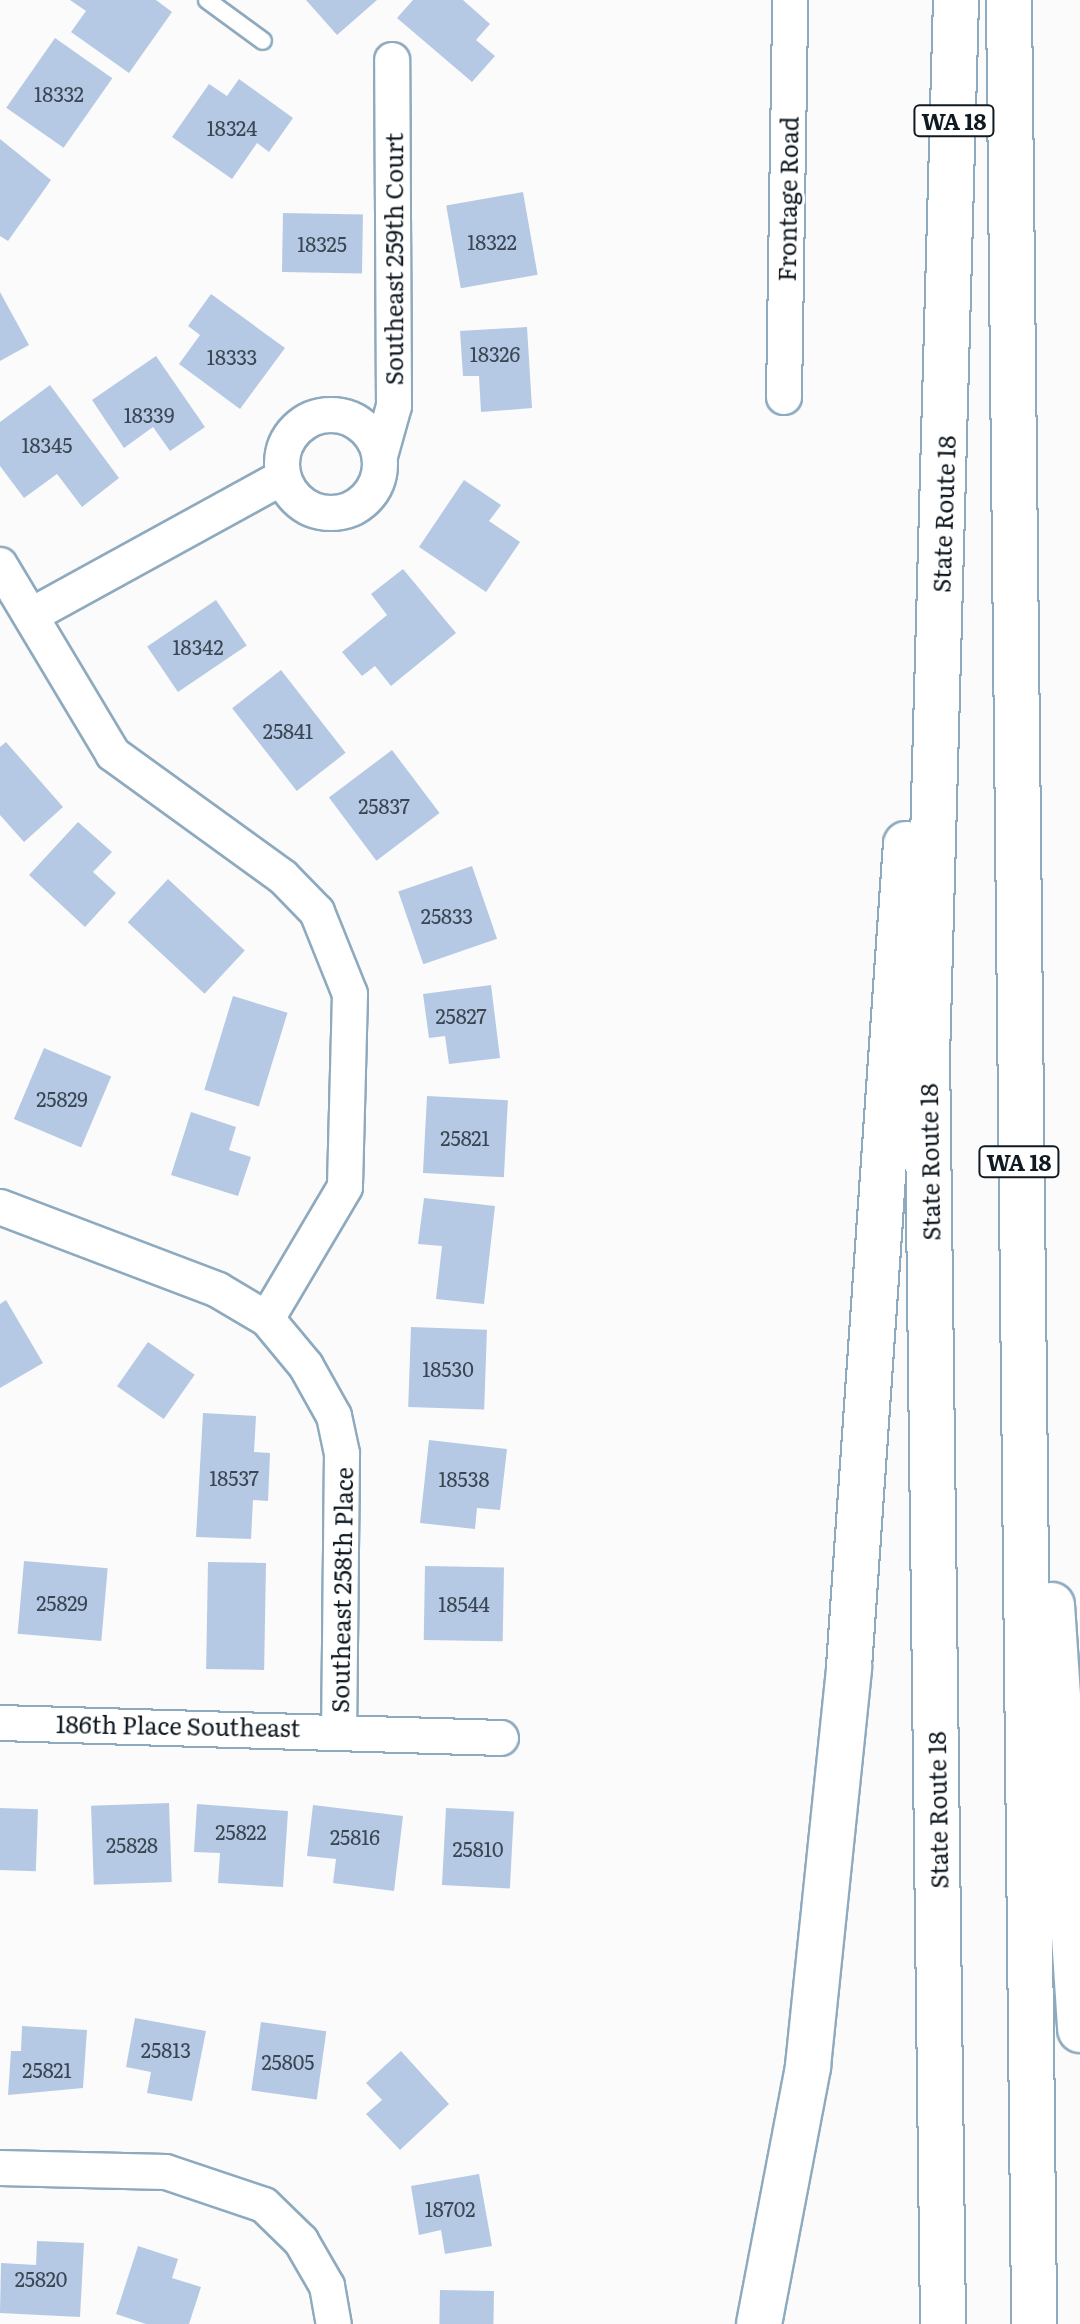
<!DOCTYPE html>
<html>
<head>
<meta charset="utf-8">
<style>
	body { margin:0 }
	#map { position:relative; width:1080px; height:2324px; overflow:hidden; background:#fbfbfb; font-family:Literata,serif }
	div>[style] { position:absolute }
	.building>* { inset:0; background:#b6c9e4; transform-origin:0 0 }
	.roads { filter:drop-shadow(2px 0 #8eaabf) drop-shadow(-2px 0 #8eaabf) drop-shadow(0 2px #8eaabf) drop-shadow(0 -2px #8eaabf) }
	.lane>* { height:16px; margin:-8px; padding:0 8px; transform-origin:8px; border-radius:8px; background:#fff }
	.street>* { height:34px; margin:-17px; padding:0 17px; transform-origin:17px; border-radius:17px; background:#fff }
	.street>.ring { margin:-17px; padding:0; box-sizing:content-box; background:none; border:34px solid #fff; border-radius:50% }
	.highway>* { height:44px; margin:-22px; padding:0 22px; transform-origin:22px; border-radius:22px; background:#fff }
	span { translate:-50% -50%; white-space:nowrap; text-align:center; line-height:1.15; -webkit-text-stroke:6px #fff; paint-order:stroke }
	.number-label { font-size:20px; color:#3a4652 }
	.number-label span { -webkit-text-stroke-width:0 }
	.shield-label span { padding:2px 6px; background:#fff; border:2px solid; border-radius:6px; -webkit-text-stroke-width:0 }
	.shield-label { font-size:22px; color:#101a22; font-weight:700 }
	.street-label { font-size:24px; color:#101a22 }
</style>
</head>
<body>
<div id="map">
	<div class="building">
		<div style="clip-path:polygon(70px 0,156px 0,172px 12px,129px 73px,71px 32px,86px 11px)"></div>
		<div style="clip-path:polygon(306px 0,377px 0,337px 35px)"></div>
		<div style="clip-path:polygon(413px 0,463px 0,490px 24px,476px 40px,495px 56px,472px 82px,397px 18px)"></div>
		<div style="left:55px;top:38px;width:70px;height:85px;rotate:35deg"></div>
		<div style="clip-path:polygon(239px 79px,293px 118px,269px 152px,257px 143px,232px 179px,172px 137px,209px 84px,227px 96px)"></div>
		<div style="clip-path:polygon(0 139px,51px 180px,8px 241px,0 236px)"></div>
		<div style="left:523px;top:192px;width:84px;height:78px;rotate:80deg"></div>
		<div style="left:283px;top:213px;width:80px;height:59px;rotate:1deg"></div>
		<div style="clip-path:polygon(0 292px,29px 345px,0 361px)"></div>
		<div style="clip-path:polygon(211px 294px,285px 348px,240px 409px,179px 364px,200px 335px,188px 326px)"></div>
		<div style="clip-path:polygon(527px 327px,532px 408px,481px 412px,479px 376px,463px 376px,460px 331px)"></div>
		<div style="clip-path:polygon(156px 356px,205px 427px,170px 451px,153px 427px,124px 448px,92px 400px)"></div>
		<div style="clip-path:polygon(50px 385px,119px 478px,82px 507px,57px 474px,24px 498px,0 466px,0 422px)"></div>
		<div style="clip-path:polygon(464px 480px,501px 505px,489px 521px,520px 542px,486px 592px,419px 547px)"></div>
		<div style="clip-path:polygon(403px 569px,456px 633px,391px 686px,375px 666px,362px 676px,342px 652px,387px 615px,371px 594px)"></div>
		<div style="left:216px;top:600px;width:55px;height:83px;rotate:56deg"></div>
		<div style="left:281px;top:670px;width:105px;height:62px;rotate:52deg"></div>
		<div style="clip-path:polygon(6px 742px,63px 807px,24px 842px,0 815px,0 747px)"></div>
		<div style="left:392px;top:750px;width:79px;height:79px;rotate:53deg"></div>
		<div style="clip-path:polygon(78px 822px,112px 852px,93px 872px,116px 893px,85px 927px,29px 875px)"></div>
		<div style="left:472px;top:866px;width:77px;height:78px;rotate:71deg"></div>
		<div style="left:168px;top:879px;width:105px;height:59px;rotate:43deg"></div>
		<div style="clip-path:polygon(491px 985px,500px 1058px,449px 1064px,445px 1036px,429px 1038px,423px 994px)"></div>
		<div style="left:233px;top:996px;width:57px;height:98px;rotate:17deg"></div>
		<div style="left:44px;top:1048px;width:73px;height:77px;rotate:23deg"></div>
		<div style="left:427px;top:1096px;width:81px;height:77px;rotate:3deg"></div>
		<div style="clip-path:polygon(191px 1112px,236px 1127px,229px 1150px,251px 1157px,238px 1196px,171px 1175px)"></div>
		<div style="clip-path:polygon(424px 1198px,495px 1206px,484px 1304px,436px 1299px,442px 1246px,418px 1244px)"></div>
		<div style="clip-path:polygon(6px 1300px,43px 1363px,0 1388px,0 1304px)"></div>
		<div style="left:411px;top:1327px;width:76px;height:80px;rotate:2deg"></div>
		<div style="left:148px;top:1342px;width:57px;height:54px;rotate:35deg"></div>
		<div style="clip-path:polygon(203px 1413px,256px 1416px,254px 1452px,270px 1453px,268px 1501px,253px 1500px,251px 1539px,196px 1537px)"></div>
		<div style="clip-path:polygon(429px 1440px,507px 1449px,500px 1510px,477px 1508px,475px 1529px,420px 1523px)"></div>
		<div style="left:24px;top:1561px;width:84px;height:73px;rotate:5deg"></div>
		<div style="left:208px;top:1562px;width:58px;height:107px;rotate:1deg"></div>
		<div style="left:425px;top:1566px;width:79px;height:74px;rotate:1deg"></div>
		<div style="left:169px;top:1803px;width:79px;height:78px;rotate:88deg"></div>
		<div style="clip-path:polygon(197px 1804px,288px 1811px,283px 1887px,218px 1883px,220px 1853px,194px 1852px)"></div>
		<div style="clip-path:polygon(313px 1805px,403px 1816px,394px 1891px,333px 1883px,336px 1859px,307px 1856px)"></div>
		<div style="left:0;top:1808px;width:38px;height:62px;rotate:2deg"></div>
		<div style="left:446px;top:1808px;width:68px;height:77px;rotate:3deg"></div>
		<div style="clip-path:polygon(135px 2018px,206px 2031px,192px 2101px,147px 2093px,151px 2072px,126px 2067px)"></div>
		<div style="left:261px;top:2022px;width:66px;height:69px;rotate:8deg"></div>
		<div style="clip-path:polygon(22px 2026px,87px 2030px,83px 2088px,8px 2095px,11px 2051px,21px 2051px)"></div>
		<div style="clip-path:polygon(401px 2051px,449px 2104px,400px 2150px,366px 2114px,382px 2100px,366px 2083px)"></div>
		<div style="clip-path:polygon(479px 2174px,492px 2246px,445px 2254px,441px 2230px,419px 2235px,411px 2186px)"></div>
		<div style="clip-path:polygon(37px 2241px,84px 2243px,80px 2317px,0 2313px,1px 2263px,36px 2265px)"></div>
		<div style="clip-path:polygon(138px 2246px,178px 2259px,172px 2278px,201px 2287px,189px 2324px,146px 2324px,116px 2314px)"></div>
		<div style="left:440px;top:2290px;width:54px;height:34px;rotate:1deg"></div>
	</div>
	<div class="roads">
		<div class="lane">
			<div style="left:207px;top:0;width:69px;rotate:36.2deg"></div>
		</div>
		<div class="street">
			<div style="left:784px;top:397px;width:397px;rotate:-89.1deg"></div>
			<div class="ring" style="left:282px;top:415px;width:64px;height:64px"></div>
			<div style="left:380px;top:456px;width:52px;rotate:-74.4deg"></div>
			<div style="left:394px;top:406px;width:346px;rotate:-90.3deg"></div>
			<div style="left:0;top:565px;width:220px;rotate:59.1deg"></div>
			<div style="left:113px;top:754px;width:210px;rotate:35.9deg"></div>
			<div style="left:283px;top:877px;width:49px;rotate:45.8deg"></div>
			<div style="left:317px;top:912px;width:88px;rotate:68.1deg"></div>
			<div style="left:350px;top:994px;width:193px;rotate:91.5deg"></div>
			<div style="left:345px;top:1187px;width:153px;rotate:120.6deg"></div>
			<div style="left:267px;top:1319px;width:61px;rotate:50.3deg"></div>
			<div style="left:306px;top:1366px;width:57px;rotate:60.8deg"></div>
			<div style="left:334px;top:1416px;width:39px;rotate:78deg"></div>
			<div style="left:342px;top:1454px;width:274px;rotate:90.6deg"></div>
			<div style="left:32px;top:615px;width:286px;rotate:-28.8deg"></div>
			<div style="left:0;top:1207px;width:233px;rotate:20.8deg"></div>
			<div style="left:218px;top:1290px;width:57px;rotate:30.6deg"></div>
			<div style="left:0;top:1723px;width:501px;rotate:1.71deg"></div>
			<div style="left:0;top:2168px;width:166px;rotate:1.4deg"></div>
			<div style="left:166px;top:2172px;width:103px;rotate:18.6deg"></div>
			<div style="left:264px;top:2205px;width:52px;rotate:44.2deg"></div>
			<div style="left:301px;top:2241px;width:52px;rotate:60deg"></div>
			<div style="left:327px;top:2286px;width:39px;rotate:80deg"></div>
		</div>
		<div class="highway">
			<div style="left:1009px;top:0;width:2324px;rotate:89.38deg"></div>
			<div style="left:1052px;top:1605px;width:426px;rotate:86.2deg"></div>
			<div style="left:759px;top:2324px;width:263px;rotate:-79.2deg"></div>
			<div style="left:808px;top:2066px;width:401px;rotate:-84.1deg"></div>
			<div style="left:849px;top:1667px;width:825px;rotate:-86.04deg"></div>
			<div style="left:943px;top:2324px;width:1266px;rotate:-90.72deg"></div>
			<div style="left:927px;top:1058px;width:1058px;rotate:-88.43deg"></div>
		</div>
	</div>
	<div class="number-label">
		<span style="left:59px;top:93px">18332</span>
		<span style="left:232px;top:127px">18324</span>
		<span style="left:492px;top:241px">18322</span>
		<span style="left:322px;top:243px">18325</span>
		<span style="left:495px;top:353px">18326</span>
		<span style="left:232px;top:356px">18333</span>
		<span style="left:149px;top:414px">18339</span>
		<span style="left:47px;top:444px">18345</span>
		<span style="left:198px;top:646px">18342</span>
		<span style="left:288px;top:730px">25841</span>
		<span style="left:384px;top:805px">25837</span>
		<span style="left:447px;top:915px">25833</span>
		<span style="left:461px;top:1015px">25827</span>
		<span style="left:62px;top:1098px">25829</span>
		<span style="left:465px;top:1137px">25821</span>
		<span style="left:448px;top:1368px">18530</span>
		<span style="left:234px;top:1477px">18537</span>
		<span style="left:464px;top:1478px">18538</span>
		<span style="left:62px;top:1602px">25829</span>
		<span style="left:464px;top:1603px">18544</span>
		<span style="left:241px;top:1831px">25822</span>
		<span style="left:355px;top:1836px">25816</span>
		<span style="left:132px;top:1844px">25828</span>
		<span style="left:478px;top:1848px">25810</span>
		<span style="left:166px;top:2049px">25813</span>
		<span style="left:288px;top:2061px">25805</span>
		<span style="left:47px;top:2069px">25821</span>
		<span style="left:450px;top:2208px">18702</span>
		<span style="left:41px;top:2278px">25820</span>
	</div>
	<div class="shield-label">
		<span style="left:954px;top:121px">WA 18</span>
		<span style="left:1019px;top:1162px">WA 18</span>
	</div>
	<div class="street-label">
		<span style="left:787px;top:199px;rotate:-89deg">Frontage Road</span>
		<span style="left:393px;top:259px;rotate:-90deg">Southeast 259th Court</span>
		<span style="left:943px;top:514px;rotate:-88deg">State Route 18</span>
		<span style="left:929px;top:1162px;rotate:-91deg">State Route 18</span>
		<span style="left:341px;top:1590px;rotate:-89deg">Southeast 258th Place</span>
		<span style="left:178px;top:1725px;rotate:1deg">186th Place Southeast</span>
		<span style="left:937px;top:1810px;rotate:-91deg">State Route 18</span>
	</div>
</div>
</body>
</html>
